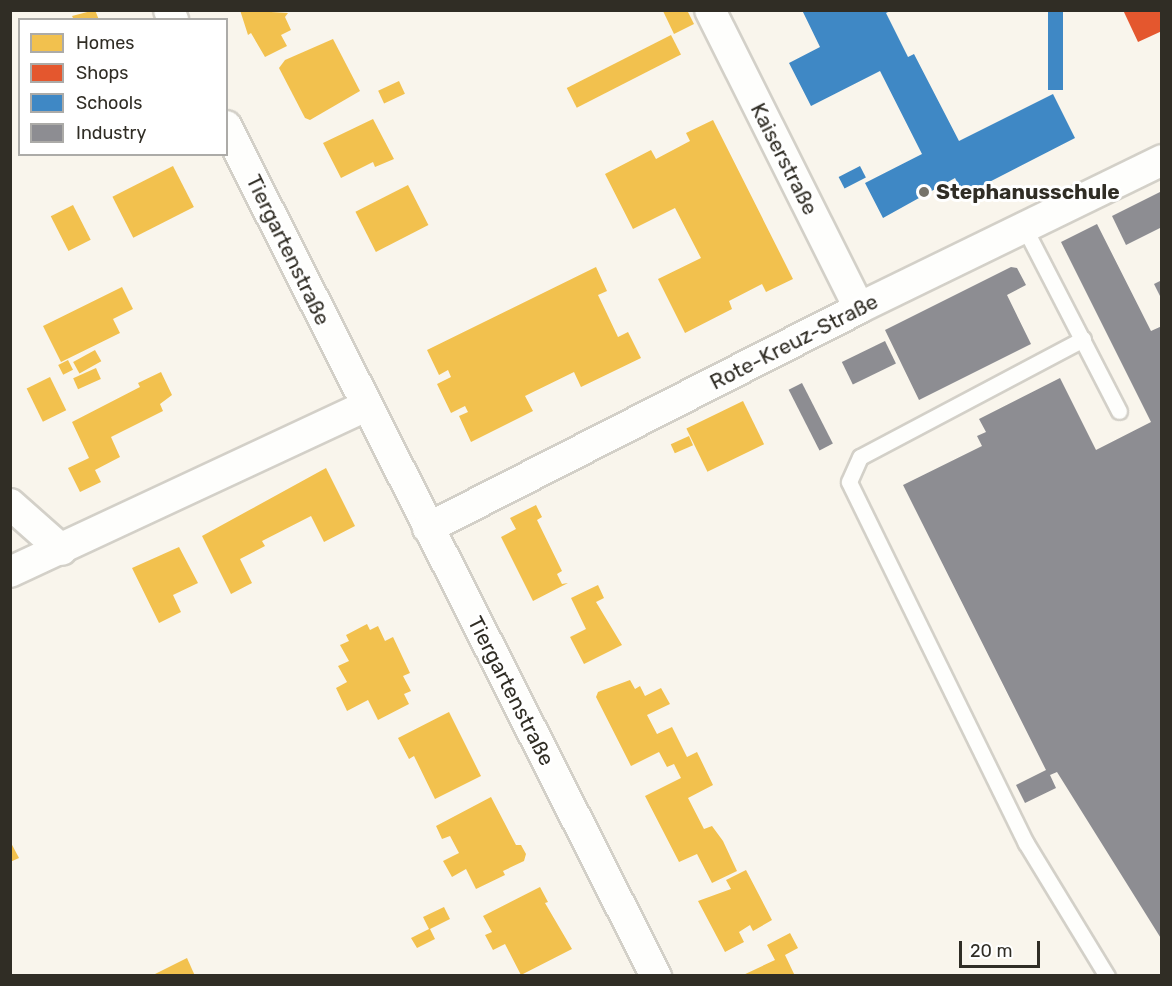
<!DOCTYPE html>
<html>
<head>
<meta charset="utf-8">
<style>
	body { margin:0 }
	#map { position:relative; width:1172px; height:986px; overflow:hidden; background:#f9f5ec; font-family:Rubik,sans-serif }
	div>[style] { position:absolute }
	.homes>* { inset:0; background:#f2c14e; transform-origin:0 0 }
	.shops>* { inset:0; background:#e4572e }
	.schools>* { inset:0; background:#3f88c5; transform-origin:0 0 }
	.industry>* { inset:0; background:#8d8d92; transform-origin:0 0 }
	.roads { filter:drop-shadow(2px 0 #d3d0c8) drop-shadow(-2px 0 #d3d0c8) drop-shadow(0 2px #d3d0c8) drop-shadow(0 -2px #d3d0c8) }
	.service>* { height:15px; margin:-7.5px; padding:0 7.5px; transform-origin:7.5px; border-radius:7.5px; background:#fefefc }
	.minor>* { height:30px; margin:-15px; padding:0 15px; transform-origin:15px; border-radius:15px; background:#fefefc }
	.dots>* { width:16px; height:16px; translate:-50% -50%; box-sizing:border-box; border:3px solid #fff; border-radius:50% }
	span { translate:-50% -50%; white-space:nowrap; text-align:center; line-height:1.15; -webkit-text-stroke:6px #fff; paint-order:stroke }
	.street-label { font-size:21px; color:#302d25 }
	.poi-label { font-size:21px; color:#302d25; font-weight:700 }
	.left { translate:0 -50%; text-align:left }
	.frame { position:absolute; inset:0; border:12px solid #302d25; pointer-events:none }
	.legend { position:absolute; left:18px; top:18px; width:210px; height:138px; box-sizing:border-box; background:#fff; border:2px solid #acaba8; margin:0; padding:8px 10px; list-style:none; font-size:18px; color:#302d25 }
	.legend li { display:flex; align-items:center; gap:12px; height:30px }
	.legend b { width:30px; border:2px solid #acaba8 }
	.scale { position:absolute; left:959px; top:941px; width:81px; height:27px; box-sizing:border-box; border:3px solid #302d25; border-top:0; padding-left:8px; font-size:18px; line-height:21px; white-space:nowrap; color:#302d25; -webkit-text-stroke:4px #fff; paint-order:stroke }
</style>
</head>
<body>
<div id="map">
	<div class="homes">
		<div style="clip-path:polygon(95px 10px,99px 20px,74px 20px,72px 16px)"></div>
		<div style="clip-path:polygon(240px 10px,288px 13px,285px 17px,291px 30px,281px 35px,287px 46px,265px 57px,251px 33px,248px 35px)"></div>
		<div style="clip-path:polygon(687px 10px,694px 24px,674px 34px,663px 11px)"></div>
		<div style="left:671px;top:35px;width:22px;height:117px;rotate:63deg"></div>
		<div style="clip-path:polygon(333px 39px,360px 91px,310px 120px,305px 118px,279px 68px,285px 60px)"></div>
		<div style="left:399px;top:81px;width:14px;height:23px;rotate:65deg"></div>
		<div style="clip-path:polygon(373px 119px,394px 159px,375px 167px,373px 162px,341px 178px,323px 143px)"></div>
		<div style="clip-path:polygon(713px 120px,793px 279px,766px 292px,762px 284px,729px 301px,732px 309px,685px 333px,658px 279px,701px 258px,675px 208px,633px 229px,605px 174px,651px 150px,656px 159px,690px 141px,686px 133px)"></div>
		<div style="left:173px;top:166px;width:46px;height:68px;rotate:63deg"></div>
		<div style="left:408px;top:185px;width:45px;height:59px;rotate:63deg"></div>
		<div style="left:73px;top:205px;width:39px;height:25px;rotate:63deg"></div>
		<div style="clip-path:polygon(596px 267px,607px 291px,598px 295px,618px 337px,628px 332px,641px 358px,581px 387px,574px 372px,525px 396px,533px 411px,471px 442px,459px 416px,468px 412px,465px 406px,451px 413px,437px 384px,451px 377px,448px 370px,439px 375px,427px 350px)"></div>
		<div style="clip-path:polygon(122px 287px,133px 309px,113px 319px,120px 333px,61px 362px,43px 326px)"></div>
		<div style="left:95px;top:350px;width:13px;height:25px;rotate:61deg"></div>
		<div style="left:68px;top:360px;width:11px;height:11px;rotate:63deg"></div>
		<div style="left:96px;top:368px;width:12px;height:25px;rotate:66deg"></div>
		<div style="clip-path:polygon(161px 372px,172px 395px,160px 404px,163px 411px,111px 437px,120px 457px,95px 470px,101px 482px,80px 492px,68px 468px,89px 458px,72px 422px,140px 387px,138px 383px)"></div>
		<div style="left:50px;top:377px;width:37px;height:26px;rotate:64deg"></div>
		<div style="left:743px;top:401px;width:48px;height:63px;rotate:64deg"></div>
		<div style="left:689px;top:436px;width:10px;height:20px;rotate:66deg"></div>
		<div style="clip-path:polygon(326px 468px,355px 526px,324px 542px,311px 516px,262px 541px,265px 546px,240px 559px,252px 583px,231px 594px,202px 536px)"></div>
		<div style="clip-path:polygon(536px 505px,542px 517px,537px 520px,562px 571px,557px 574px,562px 584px,568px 583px,533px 601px,501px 537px,516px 529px,510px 518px)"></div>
		<div style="clip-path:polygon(179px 547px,198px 583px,173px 595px,181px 612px,159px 623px,132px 568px)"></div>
		<div style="clip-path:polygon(598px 585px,604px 598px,596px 602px,622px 645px,584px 664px,570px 637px,586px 629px,571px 598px)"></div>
		<div style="clip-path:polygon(367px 624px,370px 630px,378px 626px,385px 641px,393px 637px,410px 673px,403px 676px,411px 691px,404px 694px,409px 704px,378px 720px,368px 700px,347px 711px,336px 688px,347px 682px,338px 666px,349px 661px,340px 645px,349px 641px,346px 635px)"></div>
		<div style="clip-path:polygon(630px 680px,635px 689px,640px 686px,645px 696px,661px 688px,670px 704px,647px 715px,657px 734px,672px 727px,687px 757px,697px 752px,713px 785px,688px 798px,704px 829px,712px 826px,723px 841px,737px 871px,712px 883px,697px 854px,679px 862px,645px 796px,681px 778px,674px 764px,667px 767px,659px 752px,631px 766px,596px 697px,598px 692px)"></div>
		<div style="clip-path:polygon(449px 712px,481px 776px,435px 799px,414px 756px,409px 759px,398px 738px)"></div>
		<div style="clip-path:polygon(491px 797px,516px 845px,521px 845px,526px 854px,524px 861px,503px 871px,505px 875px,476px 889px,466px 869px,452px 877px,443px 861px,459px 853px,450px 836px,442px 839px,436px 826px)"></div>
		<div style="clip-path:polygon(10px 841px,19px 858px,10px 862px)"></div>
		<div style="clip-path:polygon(746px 870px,772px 920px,753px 931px,750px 925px,739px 932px,744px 942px,725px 952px,698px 901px,731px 889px,726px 880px)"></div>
		<div style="clip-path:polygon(540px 887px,548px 902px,545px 903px,572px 949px,521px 975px,505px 944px,493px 950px,485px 935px,492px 932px,483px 916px)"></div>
		<div style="clip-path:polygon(444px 907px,450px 919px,430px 929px,435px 939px,417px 948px,411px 938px,429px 929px,423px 917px)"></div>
		<div style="clip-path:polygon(790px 933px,798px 948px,785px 955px,795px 976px,741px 976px,775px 960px,767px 945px)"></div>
		<div style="clip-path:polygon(187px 958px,195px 976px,151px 976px)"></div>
	</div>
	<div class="shops">
		<div style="clip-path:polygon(1123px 10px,1162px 10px,1162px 31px,1138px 42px)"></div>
	</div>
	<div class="schools">
		<div style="clip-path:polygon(802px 10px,892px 10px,886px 13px,908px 57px,914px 54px,959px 141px,1053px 94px,1075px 138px,964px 195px,955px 178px,883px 218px,865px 183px,922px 154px,880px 71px,811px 106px,789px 63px,820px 47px)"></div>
		<div style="left:1048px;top:10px;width:15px;height:80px"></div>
		<div style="left:860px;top:166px;width:13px;height:24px;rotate:63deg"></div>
	</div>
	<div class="industry">
		<div style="clip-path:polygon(1162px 191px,1162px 227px,1126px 245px,1112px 216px)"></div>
		<div style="clip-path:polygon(1097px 224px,1151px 331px,1162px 326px,1162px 940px,1057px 772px,1050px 775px,1056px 788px,1025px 803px,1016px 785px,1046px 770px,903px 485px,982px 446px,977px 436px,986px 432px,979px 419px,1060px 378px,1096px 450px,1151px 422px,1061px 242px)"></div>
		<div style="clip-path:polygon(1011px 267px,1017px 268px,1026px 285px,1007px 295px,1031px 344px,919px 400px,885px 330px)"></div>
		<div style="clip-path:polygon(1162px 280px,1162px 300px,1154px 284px)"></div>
		<div style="left:885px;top:341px;width:25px;height:48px;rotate:64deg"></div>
		<div style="left:802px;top:383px;width:68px;height:15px;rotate:63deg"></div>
	</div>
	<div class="roads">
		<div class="service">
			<div style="left:1024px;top:227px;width:207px;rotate:62.7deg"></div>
			<div style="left:1083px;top:339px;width:252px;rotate:152.1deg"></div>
			<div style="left:860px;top:457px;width:27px;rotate:114deg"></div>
			<div style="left:849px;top:482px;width:402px;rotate:63.9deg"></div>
			<div style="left:1026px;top:843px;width:156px;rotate:58.7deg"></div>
		</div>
		<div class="minor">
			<div style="left:169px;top:10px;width:11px;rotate:68deg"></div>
			<div style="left:710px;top:10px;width:333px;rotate:63.4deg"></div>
			<div style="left:226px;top:126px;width:953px;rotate:63.17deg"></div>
			<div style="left:10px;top:504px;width:69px;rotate:41.5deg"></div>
			<div style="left:428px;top:528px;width:484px;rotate:-27deg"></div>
			<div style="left:859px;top:308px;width:337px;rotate:-26deg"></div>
			<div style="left:10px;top:572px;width:393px;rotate:-25deg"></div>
		</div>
	</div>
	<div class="dots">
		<div style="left:924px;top:192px;background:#76736b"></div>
	</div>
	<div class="street-label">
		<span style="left:784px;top:159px;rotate:63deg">Kaiserstraße</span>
		<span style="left:288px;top:250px;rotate:64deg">Tiergartenstraße</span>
		<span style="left:794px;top:342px;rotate:-27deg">Rote-Kreuz-Straße</span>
		<span style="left:511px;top:691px;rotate:63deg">Tiergartenstraße</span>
	</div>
	<div class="poi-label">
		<span class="left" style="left:936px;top:192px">Stephanusschule</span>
	</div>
	<div class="frame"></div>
	<ul class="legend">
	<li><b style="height:16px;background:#f2c14e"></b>Homes</li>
	<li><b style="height:16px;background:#e4572e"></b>Shops</li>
	<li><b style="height:16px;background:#3f88c5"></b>Schools</li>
	<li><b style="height:16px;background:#8d8d92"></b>Industry</li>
	</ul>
	<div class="scale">20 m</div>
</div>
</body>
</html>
